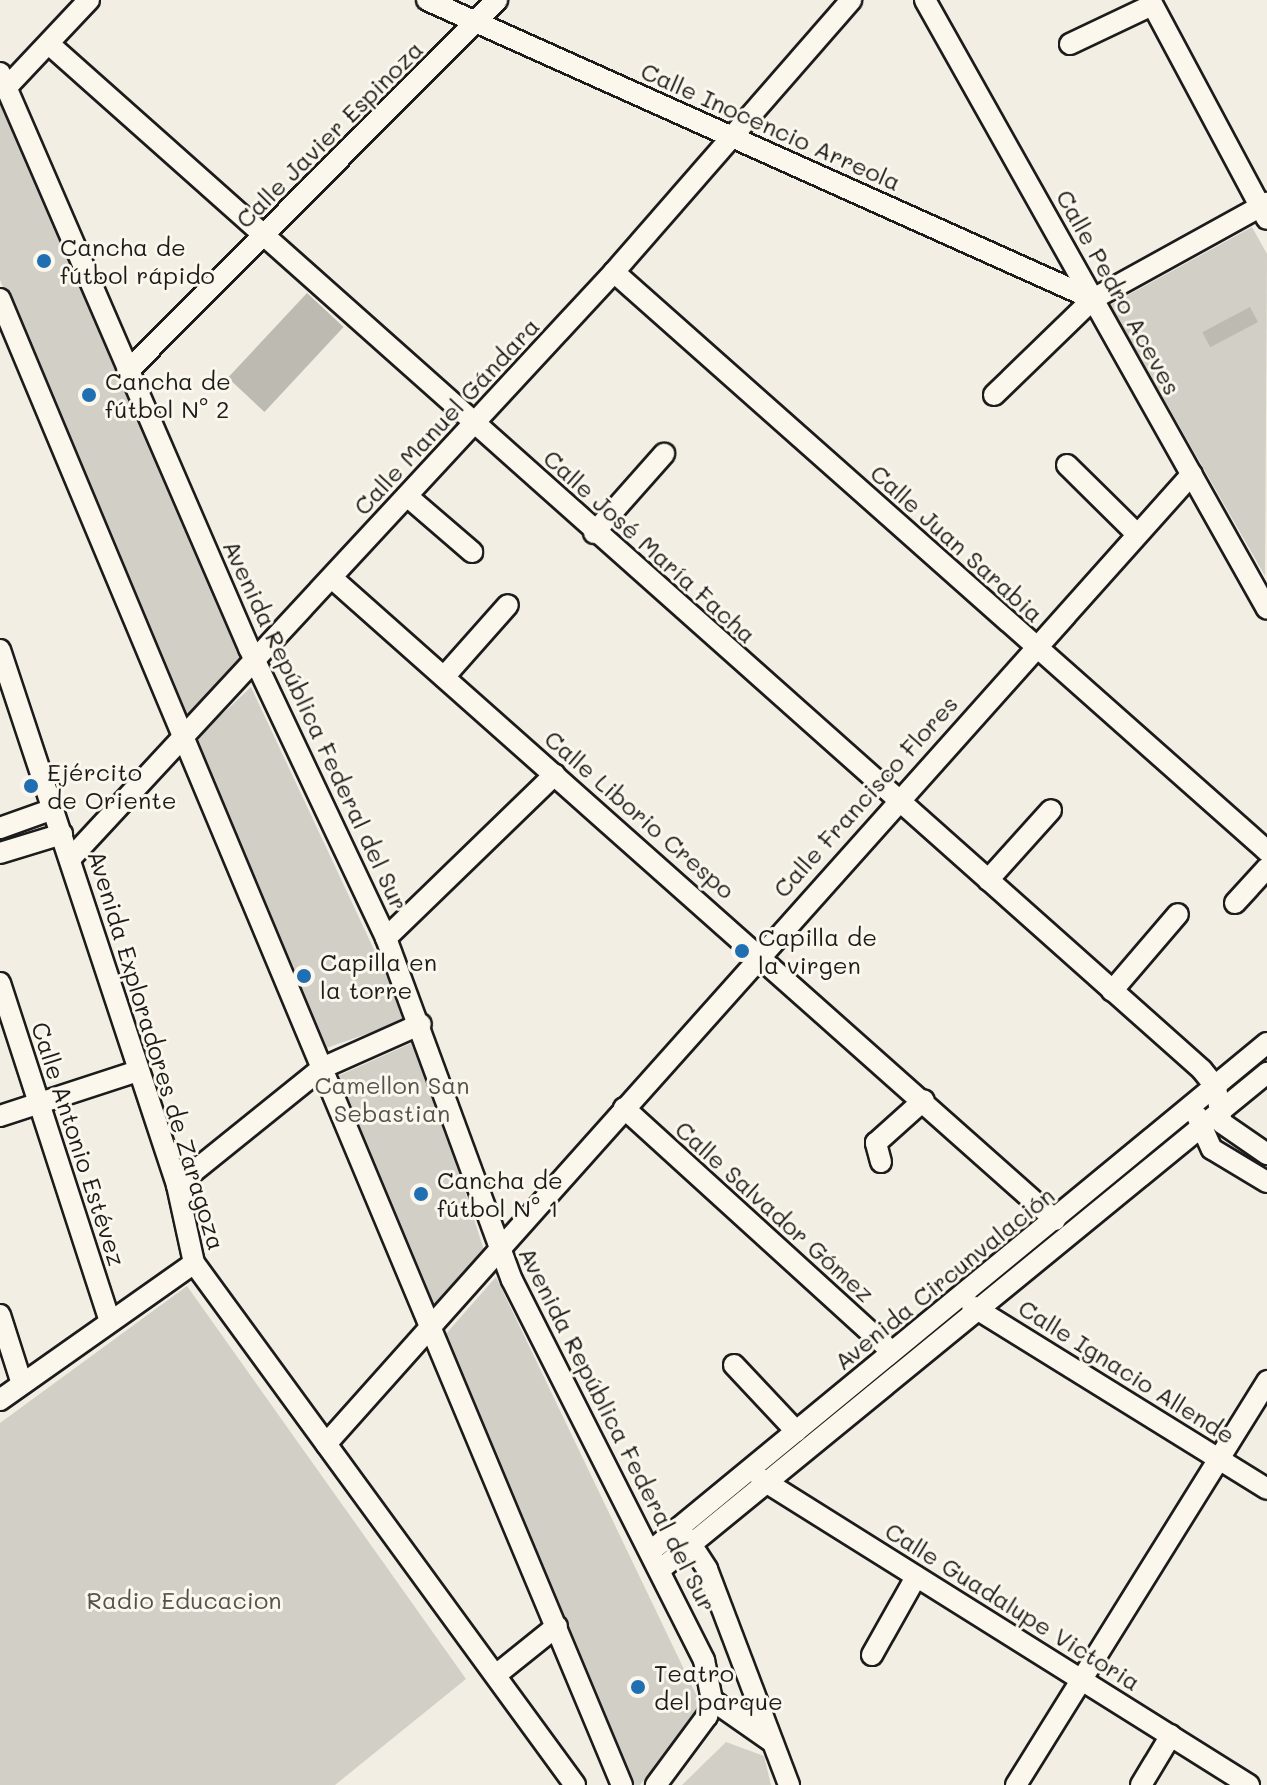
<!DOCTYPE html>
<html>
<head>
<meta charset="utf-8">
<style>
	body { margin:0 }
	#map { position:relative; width:1267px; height:1785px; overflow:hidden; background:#f2eee4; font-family:Mali,sans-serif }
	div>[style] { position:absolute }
	.green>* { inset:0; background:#d2cfc6 }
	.building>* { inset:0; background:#bdbab1; transform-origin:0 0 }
	.roads { filter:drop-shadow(2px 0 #1c1c1c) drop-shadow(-2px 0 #1c1c1c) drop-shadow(0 2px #1c1c1c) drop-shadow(0 -2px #1c1c1c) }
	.minor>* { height:20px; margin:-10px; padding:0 10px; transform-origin:10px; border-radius:10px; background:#fbf7ec }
	.dots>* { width:22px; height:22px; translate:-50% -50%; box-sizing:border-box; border:4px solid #fbf7ec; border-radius:50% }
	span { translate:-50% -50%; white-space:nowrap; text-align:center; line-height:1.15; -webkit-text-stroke:6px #fbf7ec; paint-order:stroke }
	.street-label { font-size:24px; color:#1c1c1c }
	.poi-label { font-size:24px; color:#1c1c1c }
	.left { translate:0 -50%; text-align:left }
	.park-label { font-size:24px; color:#53524f }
</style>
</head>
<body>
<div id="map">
	<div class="green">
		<div style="clip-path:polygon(0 85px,248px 665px,187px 724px,0 280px)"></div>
		<div style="clip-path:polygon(1252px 227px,1267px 254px,1265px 576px,1110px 305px)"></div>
		<div style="clip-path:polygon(251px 687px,407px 1020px,326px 1048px,195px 740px)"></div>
		<div style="clip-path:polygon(416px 1041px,485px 1253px,431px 1310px,338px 1076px)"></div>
		<div style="clip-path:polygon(496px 1277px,703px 1709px,640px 1785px,629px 1785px,444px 1336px)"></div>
		<div style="clip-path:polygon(187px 1286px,466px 1679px,335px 1785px,0 1785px,0 1423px)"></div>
		<div style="clip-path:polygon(726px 1742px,764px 1756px,771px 1785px,682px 1785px)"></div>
	</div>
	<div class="building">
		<div style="left:307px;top:293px;width:50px;height:116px;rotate:43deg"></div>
		<div style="left:1250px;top:307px;width:17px;height:54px;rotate:62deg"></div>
	</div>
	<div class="roads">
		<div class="minor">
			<div style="left:427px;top:0;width:730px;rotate:24.18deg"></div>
			<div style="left:925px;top:0;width:698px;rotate:60.68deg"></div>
			<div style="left:1150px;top:0;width:248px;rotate:61.9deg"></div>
			<div style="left:49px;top:44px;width:1543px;rotate:41.66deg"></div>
			<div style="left:1202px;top:1070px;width:22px;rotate:51deg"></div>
			<div style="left:1216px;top:1087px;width:36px;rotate:81deg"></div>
			<div style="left:1222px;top:1123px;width:55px;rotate:34.6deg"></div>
			<div style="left:1070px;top:44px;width:91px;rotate:-25.4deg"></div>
			<div style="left:0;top:73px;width:627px;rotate:66.59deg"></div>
			<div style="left:249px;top:648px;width:321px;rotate:64.7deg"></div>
			<div style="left:386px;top:938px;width:364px;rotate:69.8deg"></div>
			<div style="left:512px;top:1280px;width:426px;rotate:63.2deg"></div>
			<div style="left:704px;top:1660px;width:41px;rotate:78.7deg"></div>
			<div style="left:712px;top:1700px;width:17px;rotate:107deg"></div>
			<div style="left:707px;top:1716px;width:86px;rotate:126.5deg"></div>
			<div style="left:6px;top:88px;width:121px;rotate:-46.7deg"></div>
			<div style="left:614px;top:272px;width:873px;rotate:41.56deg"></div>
			<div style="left:0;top:299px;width:1611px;rotate:67.29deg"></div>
			<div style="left:127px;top:372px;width:525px;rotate:-45.15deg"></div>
			<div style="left:994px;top:395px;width:138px;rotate:-44.1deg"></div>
			<div style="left:1093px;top:299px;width:199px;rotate:-28.9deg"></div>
			<div style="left:1067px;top:465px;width:98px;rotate:44.6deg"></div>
			<div style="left:407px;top:496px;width:86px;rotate:40.7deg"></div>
			<div style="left:594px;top:533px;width:106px;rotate:-48.5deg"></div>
			<div style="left:332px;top:578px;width:967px;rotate:41.6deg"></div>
			<div style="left:0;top:650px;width:564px;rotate:71.69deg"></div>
			<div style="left:177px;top:1185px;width:80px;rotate:77.7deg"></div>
			<div style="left:194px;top:1263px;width:646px;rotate:53.87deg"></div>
			<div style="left:444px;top:677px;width:96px;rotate:-48.4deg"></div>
			<div style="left:0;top:828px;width:56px;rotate:-19.7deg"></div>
			<div style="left:0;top:853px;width:65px;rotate:-17deg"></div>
			<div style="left:71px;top:858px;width:799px;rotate:-47.18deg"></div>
			<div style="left:614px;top:272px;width:361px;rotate:-48.9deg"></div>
			<div style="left:988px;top:880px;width:94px;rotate:-48deg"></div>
			<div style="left:1235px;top:903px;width:47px;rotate:-47.6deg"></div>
			<div style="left:386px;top:938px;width:235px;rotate:-44.1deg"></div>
			<div style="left:0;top:983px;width:355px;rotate:72deg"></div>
			<div style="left:1112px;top:991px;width:101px;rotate:-49.4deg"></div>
			<div style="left:624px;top:1108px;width:362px;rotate:42.3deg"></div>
			<div style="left:0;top:1116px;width:145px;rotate:-18.1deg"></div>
			<div style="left:1197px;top:1116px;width:36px;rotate:66deg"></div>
			<div style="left:1212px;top:1149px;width:64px;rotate:31deg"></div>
			<div style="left:881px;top:1162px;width:20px;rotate:-105deg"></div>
			<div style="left:876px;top:1143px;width:64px;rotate:-41.9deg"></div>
			<div style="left:177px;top:1185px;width:186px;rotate:-38.9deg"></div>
			<div style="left:322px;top:1068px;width:108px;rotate:-24deg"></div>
			<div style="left:972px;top:1306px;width:347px;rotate:31.8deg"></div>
			<div style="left:0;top:1315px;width:72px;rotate:72.3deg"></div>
			<div style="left:734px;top:1365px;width:91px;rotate:46.8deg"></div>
			<div style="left:0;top:1400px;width:237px;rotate:-35.2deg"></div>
			<div style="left:326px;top:1444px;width:1300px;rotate:-48.24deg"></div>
			<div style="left:761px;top:1479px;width:576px;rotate:32.09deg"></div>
			<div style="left:687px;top:1538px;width:37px;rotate:57deg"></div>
			<div style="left:707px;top:1569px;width:231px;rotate:69.2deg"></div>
			<div style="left:652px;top:1550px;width:797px;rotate:-39.5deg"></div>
			<div style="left:662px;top:1568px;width:782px;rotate:-39.29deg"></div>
			<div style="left:872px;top:1655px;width:90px;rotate:-60.6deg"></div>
			<div style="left:496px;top:1675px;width:78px;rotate:-38.8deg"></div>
			<div style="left:712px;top:1700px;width:73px;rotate:35deg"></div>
			<div style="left:1016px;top:1785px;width:476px;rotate:-58.1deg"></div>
			<div style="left:1141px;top:1785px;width:58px;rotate:-59deg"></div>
		</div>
	</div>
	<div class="dots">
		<div style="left:44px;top:261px;background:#1f6fb2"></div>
		<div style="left:89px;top:395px;background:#1f6fb2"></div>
		<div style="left:31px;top:786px;background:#1f6fb2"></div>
		<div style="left:742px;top:951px;background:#1f6fb2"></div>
		<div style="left:304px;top:976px;background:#1f6fb2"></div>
		<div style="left:421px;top:1194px;background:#1f6fb2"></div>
		<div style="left:638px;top:1687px;background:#1f6fb2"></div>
	</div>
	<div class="street-label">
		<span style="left:771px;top:126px;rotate:24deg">Calle Inocencio Arreola</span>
		<span style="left:329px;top:134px;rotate:-45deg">Calle Javier Espinoza</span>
		<span style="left:1119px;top:292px;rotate:61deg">Calle Pedro Aceves</span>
		<span style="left:446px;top:416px;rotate:-47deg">Calle Manuel Gándara</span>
		<span style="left:957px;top:543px;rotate:42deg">Calle Juan Sarabia</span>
		<span style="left:650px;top:546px;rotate:42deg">Calle José María Facha</span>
		<span style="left:316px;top:725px;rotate:65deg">Avenida República Federal del Sur</span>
		<span style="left:865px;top:796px;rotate:-48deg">Calle Francisco Flores</span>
		<span style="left:640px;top:814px;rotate:41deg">Calle Liborio Crespo</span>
		<span style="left:157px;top:1050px;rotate:73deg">Avenida Exploradores de Zaragoza</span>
		<span style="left:79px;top:1144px;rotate:72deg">Calle Antonio Estévez</span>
		<span style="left:775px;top:1211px;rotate:42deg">Calle Salvador Gómez</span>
		<span style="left:944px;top:1278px;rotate:-39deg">Avenida Circunvalación</span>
		<span style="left:1127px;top:1371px;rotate:32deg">Calle Ignacio Allende</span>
		<span style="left:618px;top:1429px;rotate:63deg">Avenida República Federal del Sur</span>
		<span style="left:1013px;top:1606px;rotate:32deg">Calle Guadalupe Victoria</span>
	</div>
	<div class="poi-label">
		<span class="left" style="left:60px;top:261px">Cancha de<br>fútbol rápido</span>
		<span class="left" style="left:105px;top:395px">Cancha de<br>fútbol N° 2</span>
		<span class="left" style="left:47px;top:786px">Ejército<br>de Oriente</span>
		<span class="left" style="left:758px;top:951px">Capilla de<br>la virgen</span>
		<span class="left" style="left:320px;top:976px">Capilla en<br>la torre</span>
		<span class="left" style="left:437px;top:1194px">Cancha de<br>fútbol N° 1</span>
		<span class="left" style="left:654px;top:1687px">Teatro<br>del parque</span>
	</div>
	<div class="park-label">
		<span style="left:392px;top:1099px">Camellon San<br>Sebastian</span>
		<span style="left:184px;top:1600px">Radio Educacion</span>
	</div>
</div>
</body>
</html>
